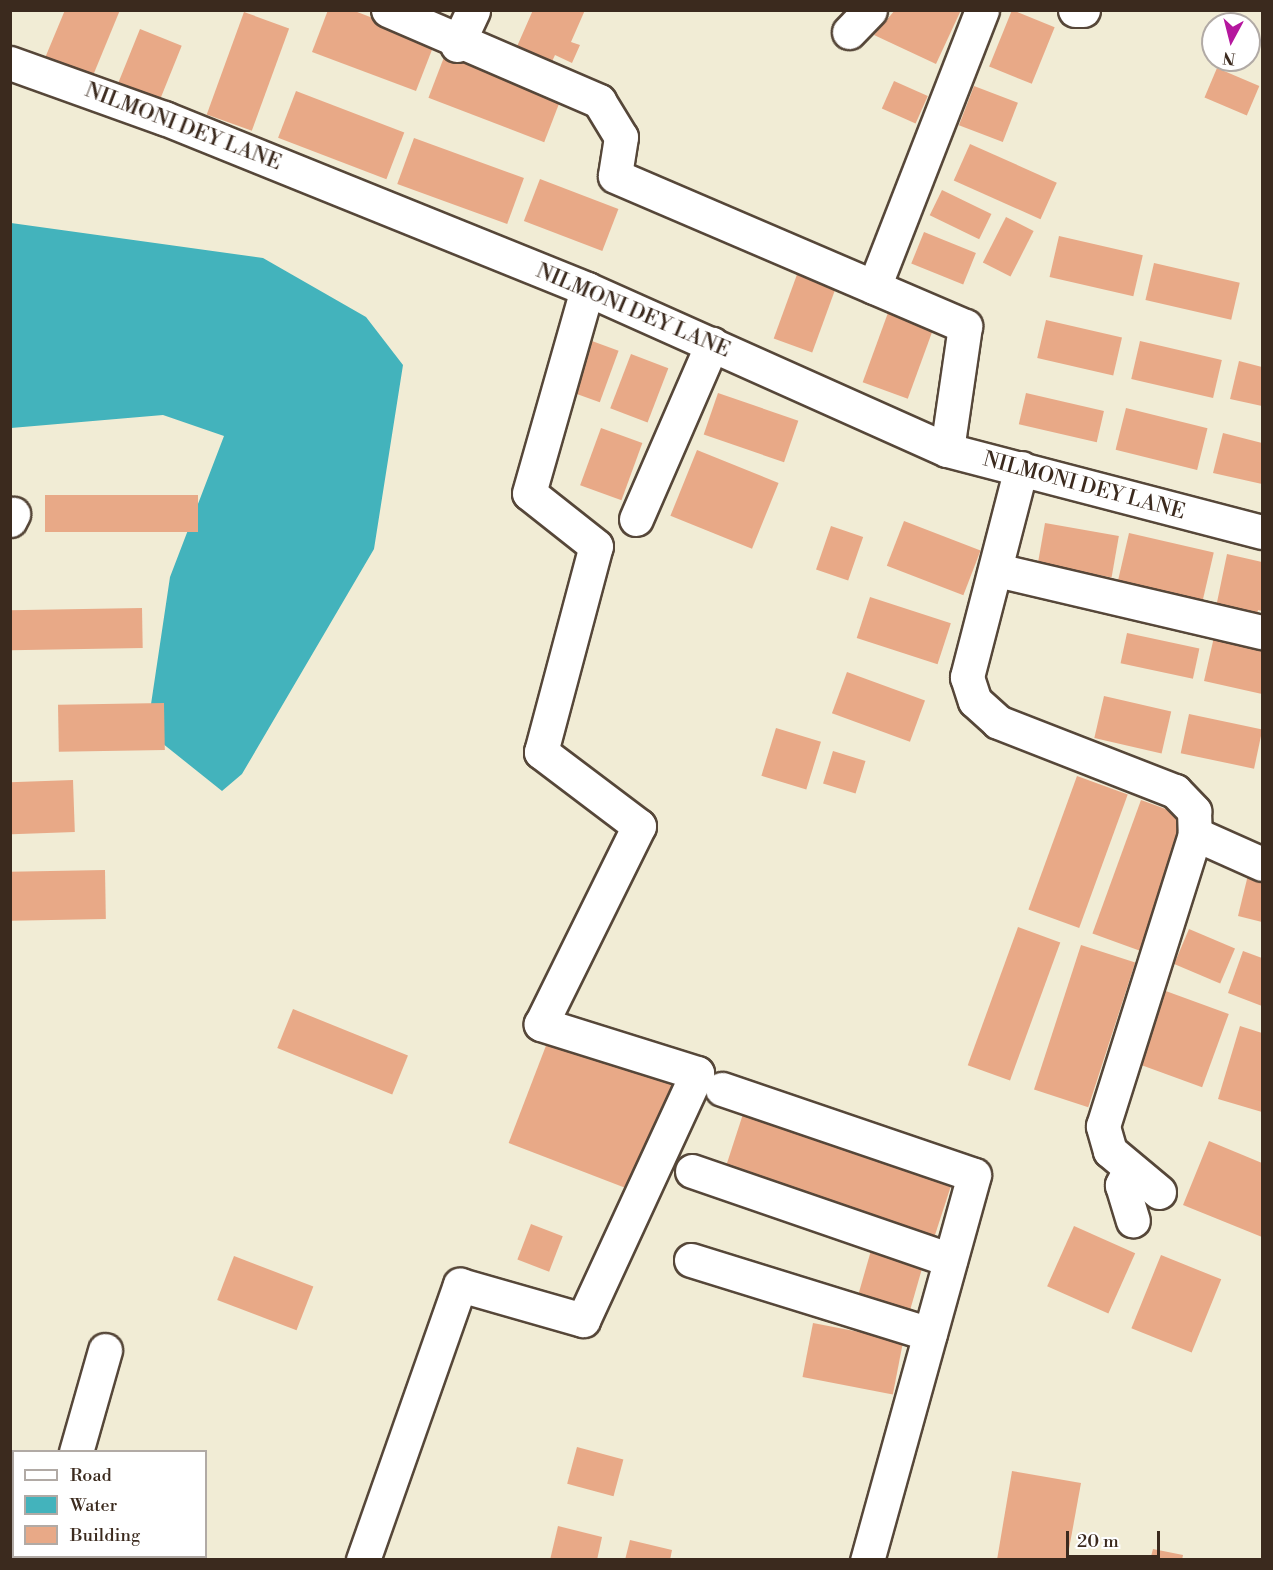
<!DOCTYPE html>
<html>
<head>
<meta charset="utf-8">
<style>
	body { margin:0 }
	#map { position:relative; width:1273px; height:1570px; overflow:hidden; background:#f1ecd5; font-family:"Libre Bodoni",serif }
	div>[style] { position:absolute }
	.water>* { inset:0; background:#43b3bc }
	.building>* { inset:0; background:#e8a987; transform-origin:0 0 }
	.roads { filter:drop-shadow(2px 0 #564739) drop-shadow(-2px 0 #564739) drop-shadow(0 2px #564739) drop-shadow(0 -2px #564739) }
	.minor>* { height:33px; margin:-16.5px; padding:0 16.5px; transform-origin:16.5px; border-radius:16.5px; background:#fff }
	span { translate:-50% -50%; white-space:nowrap; text-align:center; line-height:1.15; -webkit-text-stroke:5px #fff; paint-order:stroke }
	.street-label { font-size:21px; color:#3b2a1e }
	.frame { position:absolute; inset:0; border:12px solid #3b2a1e; pointer-events:none }
	.legend { position:absolute; left:12px; top:1450px; width:195px; height:108px; box-sizing:border-box; background:#fff; border:2px solid #b1aaa5; margin:0; padding:8px 10px; list-style:none; font-size:18px; color:#3b2a1e }
	.legend li { display:flex; align-items:center; gap:12px; height:30px }
	.legend b { width:30px; border:2px solid #b1aaa5 }
	.north { position:absolute; left:1201px; top:12px; width:60px; height:60px; box-sizing:border-box; background:#fff; border:2px solid #b1aaa5; border-radius:50%; rotate:187deg; font-size:16px; font-weight:700; line-height:24px; text-align:center; color:#3b2a1e }
	.north::after { content:''; display:block; margin:auto; width:21px; height:27px; background:#b5179e; clip-path:polygon(50% 0,100% 100%,50% 72%,0 100%) }
	.scale { position:absolute; left:1066px; top:1531px; width:94px; height:27px; box-sizing:border-box; border:3px solid #3b2a1e; border-top:0; padding-left:8px; font-size:18px; line-height:21px; white-space:nowrap; color:#3b2a1e; -webkit-text-stroke:4px #fff; paint-order:stroke }
</style>
</head>
<body>
<div id="map">
	<div class="water">
		<div style="clip-path:polygon(11px 223px,263px 258px,366px 317px,403px 365px,374px 549px,242px 774px,222px 791px,147px 731px,170px 577px,224px 436px,163px 415px,11px 428px)"></div>
	</div>
	<div class="building">
		<div style="clip-path:polygon(65px 10px,120px 10px,92px 78px,45px 58px)"></div>
		<div style="clip-path:polygon(328px 10px,352px 10px,435px 42px,416px 91px,312px 52px)"></div>
		<div style="clip-path:polygon(533px 10px,585px 10px,571px 42px,580px 45px,572px 63px,555px 55px,550px 66px,515px 51px)"></div>
		<div style="clip-path:polygon(895px 10px,961px 10px,936px 64px,874px 35px)"></div>
		<div style="left:1012px;top:10px;width:46px;height:61px;rotate:22deg"></div>
		<div style="left:244px;top:12px;width:48px;height:109px;rotate:20deg"></div>
		<div style="left:140px;top:29px;width:45px;height:60px;rotate:22deg"></div>
		<div style="left:446px;top:52px;width:124px;height:49px;rotate:21deg"></div>
		<div style="left:1217px;top:68px;width:46px;height:32px;rotate:23deg"></div>
		<div style="left:894px;top:81px;width:37px;height:30px;rotate:24deg"></div>
		<div style="left:974px;top:86px;width:47px;height:42px;rotate:21deg"></div>
		<div style="left:296px;top:91px;width:116px;height:50px;rotate:21deg"></div>
		<div style="left:414px;top:138px;width:117px;height:49px;rotate:20deg"></div>
		<div style="left:970px;top:144px;width:95px;height:40px;rotate:24deg"></div>
		<div style="left:540px;top:179px;width:84px;height:45px;rotate:21deg"></div>
		<div style="left:942px;top:190px;width:55px;height:28px;rotate:26deg"></div>
		<div style="left:1006px;top:217px;width:31px;height:51px;rotate:27deg"></div>
		<div style="left:924px;top:232px;width:56px;height:34px;rotate:22deg"></div>
		<div style="left:1059px;top:236px;width:86px;height:42px;rotate:13deg"></div>
		<div style="left:1154px;top:263px;width:88px;height:38px;rotate:13deg"></div>
		<div style="left:799px;top:269px;width:41px;height:74px;rotate:20deg"></div>
		<div style="left:889px;top:310px;width:48px;height:77px;rotate:20deg"></div>
		<div style="left:1046px;top:320px;width:78px;height:39px;rotate:13deg"></div>
		<div style="left:581px;top:337px;width:40px;height:55px;rotate:20deg"></div>
		<div style="left:1140px;top:341px;width:84px;height:39px;rotate:13deg"></div>
		<div style="left:631px;top:354px;width:40px;height:58px;rotate:21deg"></div>
		<div style="clip-path:polygon(1239px 361px,1262px 367px,1262px 406px,1230px 399px)"></div>
		<div style="left:718px;top:393px;width:85px;height:44px;rotate:19deg"></div>
		<div style="left:1026px;top:393px;width:80px;height:32px;rotate:13deg"></div>
		<div style="left:1126px;top:408px;width:84px;height:43px;rotate:14deg"></div>
		<div style="left:601px;top:428px;width:44px;height:61px;rotate:20deg"></div>
		<div style="clip-path:polygon(1223px 433px,1262px 443px,1262px 484px,1213px 473px)"></div>
		<div style="left:697px;top:450px;width:88px;height:71px;rotate:22deg"></div>
		<div style="left:45px;top:495px;width:153px;height:37px"></div>
		<div style="left:904px;top:521px;width:82px;height:48px;rotate:21deg"></div>
		<div style="left:1045px;top:523px;width:75px;height:42px;rotate:10deg"></div>
		<div style="left:831px;top:526px;width:34px;height:46px;rotate:19deg"></div>
		<div style="left:1129px;top:533px;width:87px;height:57px;rotate:13deg"></div>
		<div style="clip-path:polygon(1227px 554px,1262px 562px,1262px 611px,1258px 610px,1256px 621px,1215px 612px)"></div>
		<div style="left:870px;top:597px;width:85px;height:43px;rotate:18deg"></div>
		<div style="left:142px;top:608px;width:40px;height:132px;rotate:89deg"></div>
		<div style="left:1127px;top:633px;width:74px;height:31px;rotate:12deg"></div>
		<div style="clip-path:polygon(1214px 637px,1262px 648px,1262px 694px,1204px 681px)"></div>
		<div style="left:847px;top:672px;width:83px;height:44px;rotate:20deg"></div>
		<div style="left:1104px;top:696px;width:69px;height:43px;rotate:13deg"></div>
		<div style="left:164px;top:703px;width:47px;height:106px;rotate:89deg"></div>
		<div style="left:1189px;top:714px;width:75px;height:40px;rotate:12deg"></div>
		<div style="left:776px;top:728px;width:47px;height:50px;rotate:17deg"></div>
		<div style="left:833px;top:751px;width:34px;height:34px;rotate:17deg"></div>
		<div style="left:1077px;top:776px;width:54px;height:142px;rotate:20deg"></div>
		<div style="left:73px;top:780px;width:52px;height:63px;rotate:88deg"></div>
		<div style="left:1141px;top:800px;width:52px;height:142px;rotate:20deg"></div>
		<div style="left:105px;top:870px;width:49px;height:95px;rotate:89deg"></div>
		<div style="clip-path:polygon(1248px 875px,1262px 878px,1262px 922px,1238px 916px)"></div>
		<div style="left:1018px;top:927px;width:45px;height:147px;rotate:20deg"></div>
		<div style="left:1189px;top:929px;width:50px;height:38px;rotate:23deg"></div>
		<div style="left:1081px;top:945px;width:57px;height:152px;rotate:18deg"></div>
		<div style="clip-path:polygon(1243px 951px,1262px 958px,1262px 1006px,1228px 993px)"></div>
		<div style="left:1163px;top:990px;width:70px;height:78px;rotate:20deg"></div>
		<div style="left:293px;top:1009px;width:124px;height:42px;rotate:22deg"></div>
		<div style="clip-path:polygon(1240px 1026px,1262px 1033px,1262px 1112px,1218px 1099px)"></div>
		<div style="left:552px;top:1030px;width:140px;height:121px;rotate:21deg"></div>
		<div style="left:743px;top:1114px;width:220px;height:65px;rotate:18deg"></div>
		<div style="clip-path:polygon(1209px 1141px,1262px 1163px,1262px 1237px,1183px 1205px)"></div>
		<div style="left:531px;top:1224px;width:34px;height:38px;rotate:21deg"></div>
		<div style="left:1074px;top:1226px;width:67px;height:66px;rotate:24deg"></div>
		<div style="left:872px;top:1247px;width:54px;height:50px;rotate:16deg"></div>
		<div style="left:1161px;top:1255px;width:65px;height:79px;rotate:22deg"></div>
		<div style="left:234px;top:1256px;width:85px;height:47px;rotate:21deg"></div>
		<div style="left:813px;top:1323px;width:92px;height:55px;rotate:11deg"></div>
		<div style="left:577px;top:1447px;width:48px;height:38px;rotate:15deg"></div>
		<div style="clip-path:polygon(1012px 1471px,1081px 1483px,1067px 1560px,997px 1560px)"></div>
		<div style="clip-path:polygon(558px 1526px,602px 1537px,597px 1560px,550px 1560px)"></div>
		<div style="clip-path:polygon(630px 1540px,672px 1550px,670px 1560px,625px 1560px)"></div>
		<div style="clip-path:polygon(1153px 1549px,1183px 1555px,1182px 1560px,1150px 1560px)"></div>
	</div>
	<div class="roads">
		<div class="minor">
			<div style="left:388px;top:10px;width:230px;rotate:23.3deg"></div>
			<div style="left:599px;top:101px;width:42px;rotate:58.6deg"></div>
			<div style="left:621px;top:137px;width:39px;rotate:99deg"></div>
			<div style="left:615px;top:176px;width:381px;rotate:23.2deg"></div>
			<div style="left:965px;top:326px;width:125px;rotate:98.3deg"></div>
			<div style="left:1075px;top:10px;width:8px"></div>
			<div style="left:849px;top:32px;width:30px;rotate:-46deg"></div>
			<div style="left:457px;top:45px;width:38px;rotate:-65deg"></div>
			<div style="left:10px;top:63px;width:164px;rotate:19.7deg"></div>
			<div style="left:164px;top:118px;width:456px;rotate:22deg"></div>
			<div style="left:587px;top:289px;width:394px;rotate:24.1deg"></div>
			<div style="left:947px;top:450px;width:325px;rotate:14.6deg"></div>
			<div style="left:874px;top:287px;width:297px;rotate:-68.7deg"></div>
			<div style="left:1021px;top:468px;width:216px;rotate:104.5deg"></div>
			<div style="left:967px;top:677px;width:25px;rotate:72deg"></div>
			<div style="left:975px;top:701px;width:31px;rotate:42deg"></div>
			<div style="left:998px;top:722px;width:190px;rotate:21.3deg"></div>
			<div style="left:1175px;top:791px;width:28px;rotate:46deg"></div>
			<div style="left:1194px;top:811px;width:23px;rotate:88deg"></div>
			<div style="left:1195px;top:834px;width:73px;rotate:24.1deg"></div>
			<div style="left:636px;top:519px;width:191px;rotate:-66.5deg"></div>
			<div style="left:10px;top:520px;width:7px;rotate:-63deg"></div>
			<div style="left:997px;top:570px;width:272px;rotate:13.2deg"></div>
			<div style="left:722px;top:1089px;width:266px;rotate:18.8deg"></div>
			<div style="left:974px;top:1175px;width:400px;rotate:105.5deg"></div>
			<div style="left:1130px;top:1169px;width:18px;rotate:117deg"></div>
			<div style="left:1122px;top:1185px;width:37px;rotate:73deg"></div>
			<div style="left:692px;top:1171px;width:273px;rotate:19deg"></div>
			<div style="left:1159px;top:1192px;width:64px;rotate:-140.1deg"></div>
			<div style="left:1110px;top:1151px;width:26px;rotate:-106deg"></div>
			<div style="left:1103px;top:1126px;width:306px;rotate:-72.5deg"></div>
			<div style="left:691px;top:1260px;width:250px;rotate:17.2deg"></div>
			<div style="left:76px;top:1452px;width:106px;rotate:-74.1deg"></div>
			<div style="left:45px;top:1560px;width:4px;rotate:-76deg"></div>
			<div style="left:363px;top:1560px;width:292px;rotate:-70.6deg"></div>
			<div style="left:460px;top:1285px;width:128px;rotate:15.9deg"></div>
			<div style="left:583px;top:1320px;width:272px;rotate:-65.2deg"></div>
			<div style="left:697px;top:1073px;width:164px;rotate:-162.6deg"></div>
			<div style="left:541px;top:1024px;width:221px;rotate:-63.7deg"></div>
			<div style="left:639px;top:826px;width:123px;rotate:-142.9deg"></div>
			<div style="left:541px;top:752px;width:213px;rotate:-75.1deg"></div>
			<div style="left:596px;top:546px;width:85px;rotate:-141.7deg"></div>
			<div style="left:529px;top:493px;width:212px;rotate:-74.1deg"></div>
		</div>
	</div>
	<div class="street-label">
		<span style="left:183px;top:127px;rotate:21deg">NILMONI DEY LANE</span>
		<span style="left:633px;top:311px;rotate:23deg">NILMONI DEY LANE</span>
		<span style="left:1084px;top:486px;rotate:15deg">NILMONI DEY LANE</span>
	</div>
	<div class="frame"></div>
	<ul class="legend">
	<li><b style="height:8px;background:#fff"></b>Road</li>
	<li><b style="height:16px;background:#43b3bc"></b>Water</li>
	<li><b style="height:16px;background:#e8a987"></b>Building</li>
	</ul>
	<div class="north">N</div>
	<div class="scale">20 m</div>
</div>
</body>
</html>
